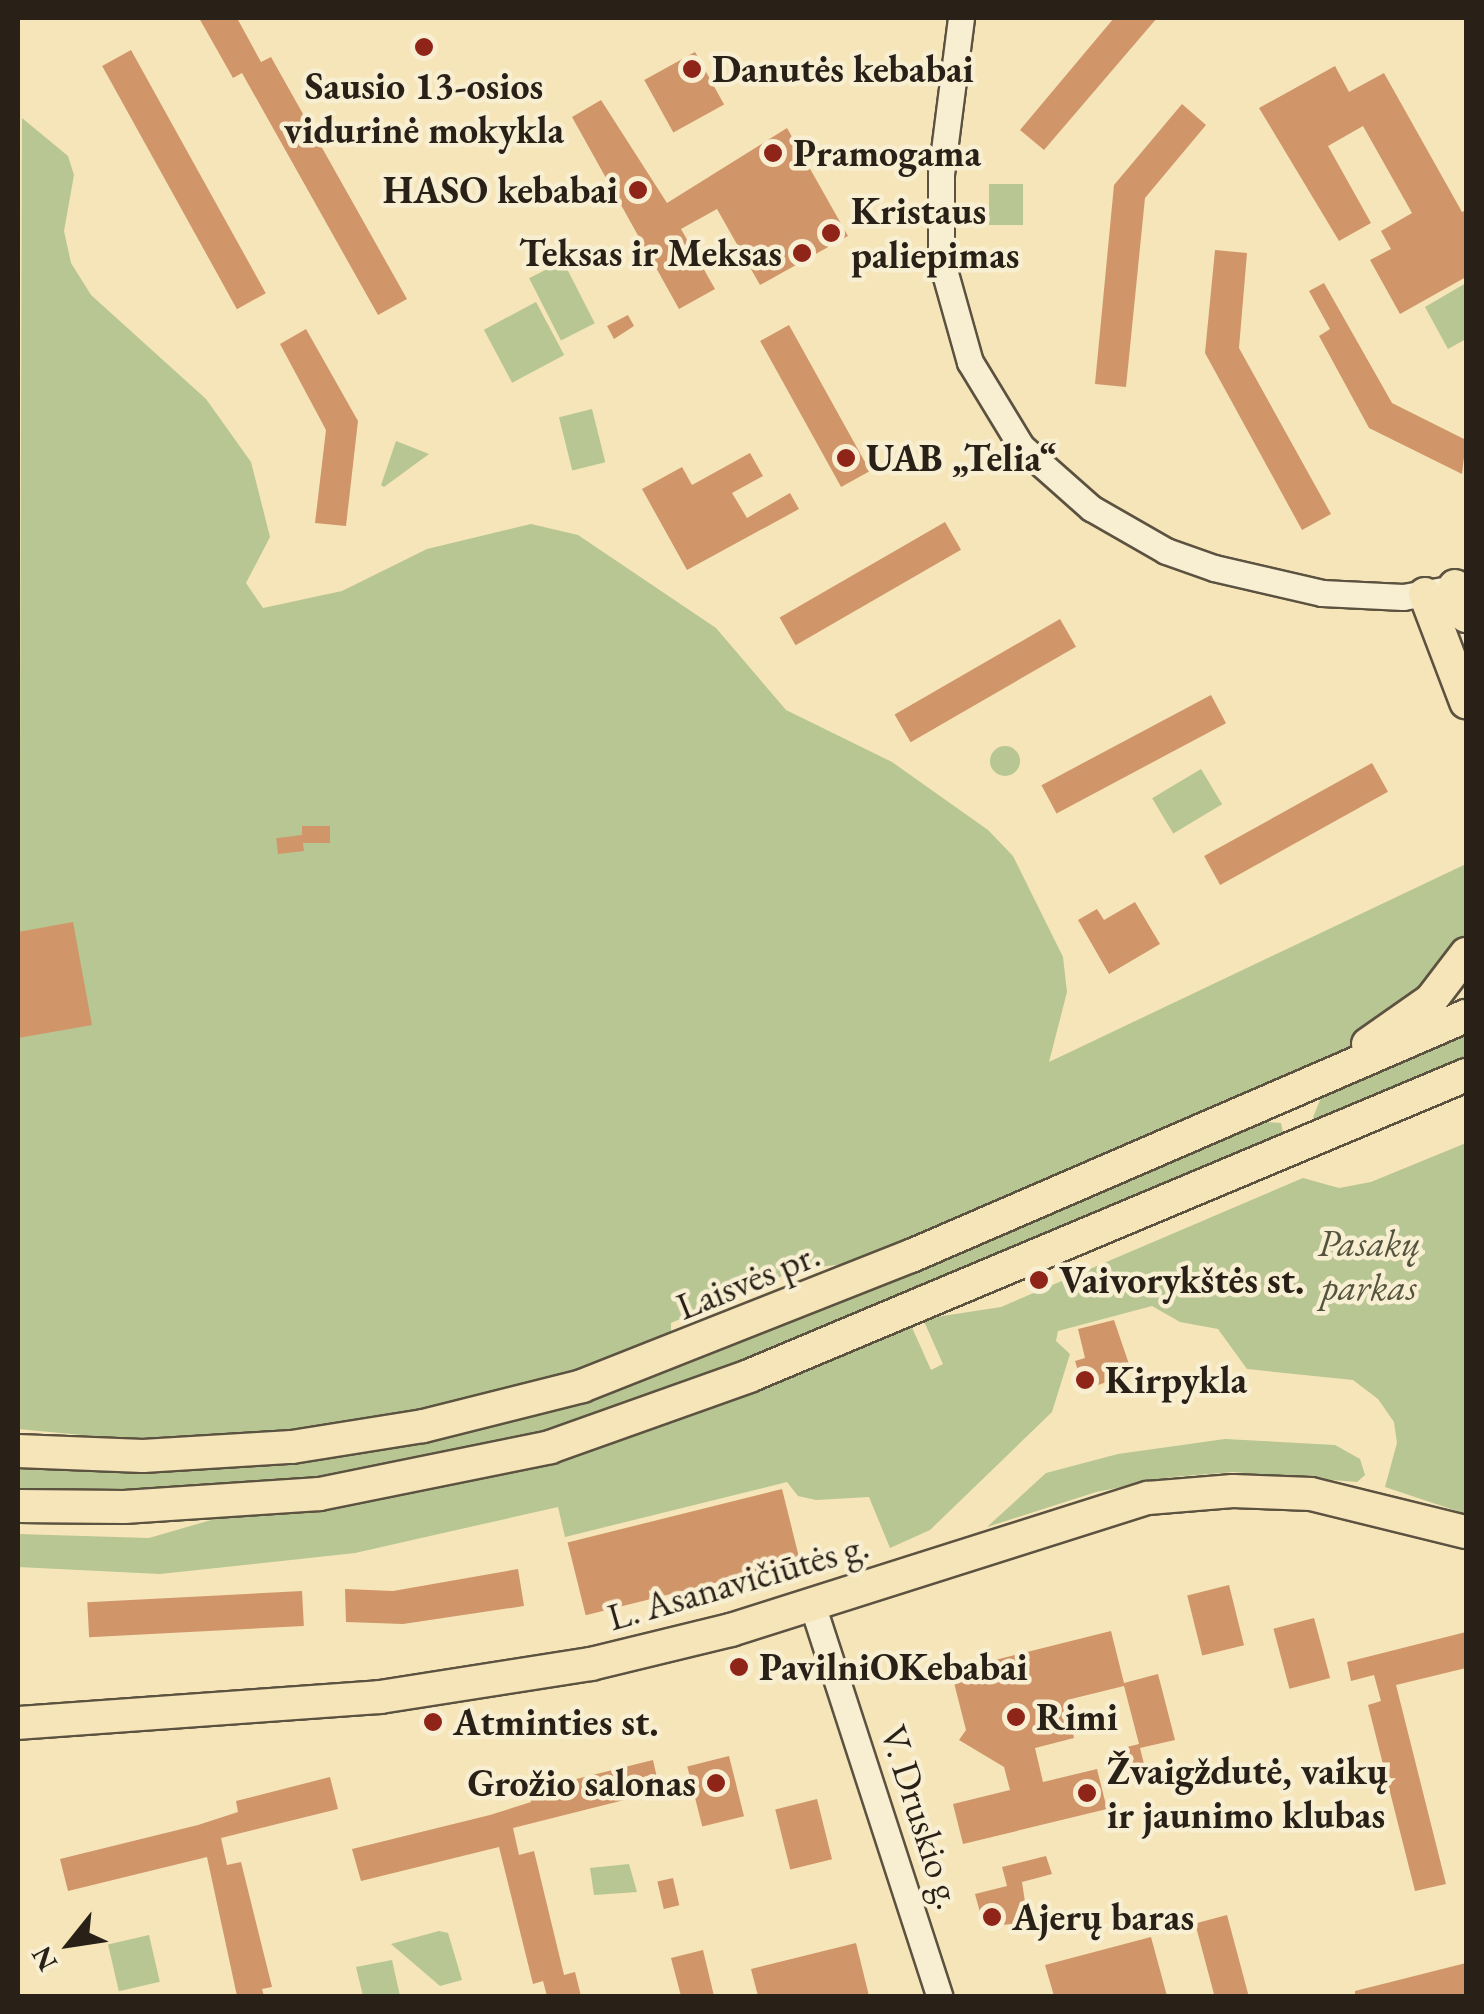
<!DOCTYPE html>
<html>
<head>
<meta charset="utf-8">
<style>
	body { margin:0 }
	#map { position:relative; width:1484px; height:2014px; overflow:hidden; background:#f5e5b9; font-family:"EB Garamond",serif }
	div>[style] { position:absolute }
	.green>* { inset:0; background:#b7c692; transform-origin:0 0 }
	.round { border-radius:50% }
	.building>* { inset:0; background:#d09669; transform-origin:0 0 }
	.roads { filter:drop-shadow(2px 0 #5c5240) drop-shadow(-2px 0 #5c5240) drop-shadow(0 2px #5c5240) drop-shadow(0 -2px #5c5240) }
	.minor>* { height:25px; margin:-12.5px; padding:0 12.5px; transform-origin:12.5px; border-radius:12.5px; background:#f8eed2 }
	.major>* { height:32px; margin:-16px; padding:0 16px; transform-origin:16px; border-radius:16px; background:#f5e5b9 }
	.dots>* { width:28px; height:28px; translate:-50% -50%; box-sizing:border-box; border:5px solid #f8eed2; border-radius:50% }
	span { translate:-50% -50%; white-space:nowrap; text-align:center; line-height:1.15; -webkit-text-stroke:9px #f8eed2; paint-order:stroke }
	.poi-label { font-size:38px; color:#292118; font-weight:700 }
	.left { translate:0 -50%; text-align:left }
	.right { translate:-100% -50%; text-align:right }
	.park-label { font-size:38px; color:#54533d; font-style:italic }
	.street-label { font-size:38px; color:#292118 }
	.frame { position:absolute; inset:0; border:20px solid #292118; pointer-events:none }
	.north { position:absolute; left:20px; top:1894px; width:100px; height:100px; -webkit-text-stroke:8px #f8eed2; paint-order:stroke; rotate:240deg; font-size:28px; font-weight:700; line-height:40px; text-align:center; color:#292118 }
	.north::after { content:''; display:block; margin:auto; width:35px; height:45px; background:#292118; clip-path:polygon(50% 0,100% 100%,50% 72%,0 100%) }
</style>
</head>
<body>
<div id="map">
	<div class="green">
		<div style="clip-path:polygon(22px 118px,68px 156px,74px 175px,64px 231px,71px 263px,91px 295px,206px 399px,251px 462px,270px 537px,246px 583px,263px 608px,342px 591px,427px 549px,531px 524px,578px 535px,716px 628px,786px 710px,892px 762px,988px 830px,1013px 856px,1063px 957px,1067px 992px,1049px 1062px,1466px 864px,1466px 937px,1454px 960px,1371px 1035px,1322px 1060px,864px 1262px,799px 1269px,671px 1323px,671px 1331px,622px 1360px,485px 1399px,318px 1431px,146px 1441px,18px 1429px)"></div>
		<div style="left:989px;top:184px;width:34px;height:41px"></div>
		<div style="left:563px;top:261px;width:70px;height:38px;rotate:63deg"></div>
		<div style="clip-path:polygon(1466px 283px,1466px 339px,1448px 349px,1425px 307px)"></div>
		<div style="left:536px;top:302px;width:60px;height:59px;rotate:62deg"></div>
		<div style="left:592px;top:409px;width:55px;height:34px;rotate:76deg"></div>
		<div style="clip-path:polygon(396px 441px,429px 454px,384px 487px,381px 485px)"></div>
		<div class="round" style="left:990px;top:746px;width:30px;height:30px"></div>
		<div style="left:1201px;top:769px;width:41px;height:57px;rotate:59deg"></div>
		<div style="clip-path:polygon(1466px 1031px,1466px 1064px,1318px 1122px,1313px 1117px,1321px 1098px)"></div>
		<div style="clip-path:polygon(1264px 1122px,1281px 1123px,1284px 1138px,629px 1411px,462px 1457px,226px 1492px,18px 1491px,18px 1466px,333px 1453px,999px 1234px)"></div>
		<div style="clip-path:polygon(1466px 1143px,1466px 1514px,1385px 1487px,1397px 1443px,1394px 1422px,1378px 1399px,1353px 1380px,1247px 1369px,1218px 1329px,1180px 1322px,1152px 1306px,1058px 1331px,1056px 1341px,1070px 1354px,1052px 1412px,930px 1530px,890px 1548px,869px 1497px,816px 1500px,798px 1496px,787px 1482px,565px 1537px,558px 1507px,355px 1553px,160px 1574px,18px 1567px,18px 1534px,149px 1538px,239px 1512px,338px 1503px,910px 1323px,931px 1370px,943px 1364px,923px 1319px,1001px 1307px,1303px 1178px,1339px 1188px,1371px 1182px)"></div>
		<div style="clip-path:polygon(1225px 1439px,1335px 1445px,1360px 1459px,1365px 1475px,1357px 1482px,1233px 1472px,1172px 1477px,1096px 1492px,987px 1527px,1046px 1473px,1118px 1454px)"></div>
		<div style="clip-path:polygon(629px 1864px,637px 1892px,594px 1895px,590px 1868px)"></div>
		<div style="clip-path:polygon(439px 1931px,448px 1933px,462px 1980px,440px 1986px,391px 1944px)"></div>
		<div style="left:149px;top:1935px;width:48px;height:42px;rotate:77deg"></div>
		<div style="clip-path:polygon(392px 1960px,400px 1996px,363px 1996px,356px 1967px)"></div>
	</div>
	<div class="building">
		<div style="clip-path:polygon(199px 18px,237px 18px,261px 62px,271px 57px,407px 299px,378px 315px,242px 73px,233px 78px)"></div>
		<div style="clip-path:polygon(1114px 18px,1157px 18px,1044px 150px,1020px 130px)"></div>
		<div style="left:131px;top:50px;width:278px;height:33px;rotate:61deg"></div>
		<div style="left:695px;top:52px;width:60px;height:58px;rotate:61deg"></div>
		<div style="clip-path:polygon(1335px 66px,1349px 92px,1384px 73px,1462px 212px,1466px 210px,1466px 277px,1400px 314px,1370px 260px,1391px 249px,1381px 231px,1412px 213px,1363px 126px,1328px 146px,1371px 223px,1339px 241px,1259px 108px)"></div>
		<div style="clip-path:polygon(601px 100px,667px 203px,787px 128px,848px 236px,760px 285px,717px 209px,681px 229px,715px 289px,679px 309px,572px 117px)"></div>
		<div style="clip-path:polygon(1182px 104px,1206px 125px,1145px 198px,1126px 387px,1095px 384px,1114px 185px)"></div>
		<div style="clip-path:polygon(1215px 250px,1247px 253px,1239px 348px,1331px 514px,1302px 530px,1205px 353px)"></div>
		<div style="clip-path:polygon(1324px 283px,1392px 403px,1466px 440px,1462px 474px,1369px 428px,1319px 336px,1330px 329px,1309px 291px)"></div>
		<div style="clip-path:polygon(628px 315px,634px 326px,614px 339px,607px 326px)"></div>
		<div style="left:789px;top:325px;width:167px;height:33px;rotate:61deg"></div>
		<div style="clip-path:polygon(306px 329px,358px 421px,346px 526px,315px 523px,326px 430px,280px 344px)"></div>
		<div style="clip-path:polygon(750px 453px,763px 476px,732px 493px,747px 518px,790px 493px,799px 509px,687px 570px,642px 489px,682px 467px,692px 485px)"></div>
		<div style="left:945px;top:522px;width:32px;height:191px;rotate:60deg"></div>
		<div style="left:1060px;top:619px;width:32px;height:191px;rotate:60deg"></div>
		<div style="left:1211px;top:695px;width:32px;height:192px;rotate:62deg"></div>
		<div style="left:1372px;top:763px;width:33px;height:192px;rotate:61deg"></div>
		<div style="left:330px;top:826px;width:17px;height:28px;rotate:90deg"></div>
		<div style="left:302px;top:835px;width:16px;height:26px;rotate:83deg"></div>
		<div style="clip-path:polygon(1135px 902px,1160px 944px,1109px 974px,1078px 920px,1097px 909px,1104px 920px)"></div>
		<div style="clip-path:polygon(73px 922px,92px 1025px,18px 1038px,18px 932px)"></div>
		<div style="clip-path:polygon(1114px 1320px,1132px 1373px,1084px 1390px,1075px 1361px,1085px 1358px,1078px 1329px)"></div>
		<div style="left:782px;top:1489px;width:75px;height:221px;rotate:76deg"></div>
		<div style="clip-path:polygon(518px 1569px,524px 1606px,403px 1624px,346px 1622px,345px 1589px,393px 1591px)"></div>
		<div style="left:1229px;top:1585px;width:62px;height:43px;rotate:76deg"></div>
		<div style="left:302px;top:1591px;width:35px;height:215px;rotate:87deg"></div>
		<div style="left:1314px;top:1618px;width:62px;height:42px;rotate:75deg"></div>
		<div style="clip-path:polygon(1111px 1631px,1124px 1683px,1158px 1674px,1175px 1740px,1140px 1748px,1144px 1764px,1128px 1769px,1123px 1748px,1139px 1744px,1124px 1686px,1067px 1700px,1074px 1738px,1035px 1748px,1043px 1782px,1097px 1769px,1107px 1809px,963px 1844px,953px 1804px,1010px 1790px,1004px 1767px,959px 1740px,966px 1730px,951px 1671px)"></div>
		<div style="clip-path:polygon(1466px 1632px,1466px 1668px,1396px 1685px,1446px 1884px,1415px 1891px,1368px 1705px,1381px 1701px,1374px 1675px,1351px 1681px,1347px 1662px)"></div>
		<div style="left:729px;top:1756px;width:62px;height:43px;rotate:76deg"></div>
		<div style="clip-path:polygon(653px 1760px,660px 1791px,513px 1828px,519px 1855px,534px 1851px,564px 1975px,575px 1972px,581px 1996px,547px 1996px,543px 1981px,533px 1984px,499px 1847px,361px 1881px,352px 1849px,490px 1815px,531px 1802px,528px 1791px)"></div>
		<div style="clip-path:polygon(330px 1777px,338px 1809px,221px 1838px,227px 1865px,241px 1862px,272px 1987px,262px 1989px,264px 1996px,237px 1996px,207px 1857px,68px 1891px,60px 1859px,198px 1825px,238px 1812px,236px 1801px)"></div>
		<div style="left:817px;top:1799px;width:62px;height:43px;rotate:76deg"></div>
		<div style="clip-path:polygon(1046px 1856px,1052px 1874px,1022px 1882px,1028px 1922px,984px 1927px,975px 1894px,1007px 1886px,1002px 1867px)"></div>
		<div style="left:673px;top:1878px;width:28px;height:16px;rotate:77deg"></div>
		<div style="left:1227px;top:1915px;width:84px;height:33px;rotate:75deg"></div>
		<div style="clip-path:polygon(1151px 1937px,1167px 1996px,1054px 1996px,1045px 1965px)"></div>
		<div style="clip-path:polygon(856px 1943px,869px 1996px,758px 1996px,751px 1969px)"></div>
		<div style="clip-path:polygon(703px 1950px,714px 1996px,681px 1996px,671px 1958px)"></div>
		<div style="clip-path:polygon(1466px 1963px,1466px 1996px,1355px 1996px,1355px 1991px)"></div>
	</div>
	<div class="roads">
		<div class="minor">
			<div style="left:961px;top:18px;width:157px;rotate:97.3deg"></div>
			<div style="left:941px;top:174px;width:85px;rotate:90deg"></div>
			<div style="left:941px;top:259px;width:107px;rotate:74.3deg"></div>
			<div style="left:970px;top:362px;width:98px;rotate:58.7deg"></div>
			<div style="left:1021px;top:446px;width:94px;rotate:41.5deg"></div>
			<div style="left:1091px;top:508px;width:86px;rotate:29.8deg"></div>
			<div style="left:1166px;top:551px;width:51px;rotate:19.5deg"></div>
			<div style="left:1214px;top:568px;width:111px;rotate:13deg"></div>
			<div style="left:1322px;top:593px;width:81px;rotate:2.8deg"></div>
			<div style="left:1403px;top:597px;width:39px;rotate:-10deg"></div>
			<div style="left:812px;top:1604px;width:412px;rotate:72deg"></div>
		</div>
		<div class="major">
			<div style="left:1455px;top:586px;width:32px;rotate:70deg"></div>
			<div style="left:1425px;top:594px;width:116px;rotate:69.2deg"></div>
			<div style="left:1368px;top:1044px;width:77px;rotate:-34.9deg"></div>
			<div style="left:1431px;top:1000px;width:58px;rotate:-52.7deg"></div>
			<div style="left:18px;top:1451px;width:125px;rotate:2.3deg"></div>
			<div style="left:143px;top:1456px;width:149px;rotate:-3.5deg"></div>
			<div style="left:292px;top:1447px;width:133px;rotate:-9.1deg"></div>
			<div style="left:423px;top:1426px;width:164px;rotate:-14.1deg"></div>
			<div style="left:582px;top:1386px;width:354px;rotate:-21.6deg"></div>
			<div style="left:911px;top:1256px;width:605px;rotate:-23.39deg"></div>
			<div style="left:18px;top:1506px;width:106px;rotate:0.5deg"></div>
			<div style="left:124px;top:1507px;width:196px;rotate:-3.8deg"></div>
			<div style="left:320px;top:1494px;width:235px;rotate:-11.5deg"></div>
			<div style="left:550px;top:1447px;width:211px;rotate:-19.6deg"></div>
			<div style="left:749px;top:1376px;width:778px;rotate:-22.77deg"></div>
			<div style="left:18px;top:1723px;width:363px;rotate:-4.1deg"></div>
			<div style="left:380px;top:1697px;width:214px;rotate:-8.9deg"></div>
			<div style="left:591px;top:1664px;width:144px;rotate:-13.7deg"></div>
			<div style="left:731px;top:1630px;width:437px;rotate:-17.6deg"></div>
			<div style="left:1148px;top:1498px;width:85px;rotate:-4.7deg"></div>
			<div style="left:1233px;top:1491px;width:78px;rotate:2.2deg"></div>
			<div style="left:1311px;top:1494px;width:160px;rotate:13.8deg"></div>
		</div>
	</div>
	<div class="dots">
		<div style="left:424px;top:47px;background:#8f2418"></div>
		<div style="left:692px;top:69px;background:#8f2418"></div>
		<div style="left:773px;top:153px;background:#8f2418"></div>
		<div style="left:638px;top:190px;background:#8f2418"></div>
		<div style="left:831px;top:233px;background:#8f2418"></div>
		<div style="left:802px;top:253px;background:#8f2418"></div>
		<div style="left:846px;top:458px;background:#8f2418"></div>
		<div style="left:1039px;top:1280px;background:#8f2418"></div>
		<div style="left:1085px;top:1380px;background:#8f2418"></div>
		<div style="left:739px;top:1667px;background:#8f2418"></div>
		<div style="left:1016px;top:1717px;background:#8f2418"></div>
		<div style="left:433px;top:1722px;background:#8f2418"></div>
		<div style="left:716px;top:1783px;background:#8f2418"></div>
		<div style="left:1087px;top:1793px;background:#8f2418"></div>
		<div style="left:992px;top:1917px;background:#8f2418"></div>
	</div>
	<div class="poi-label">
		<span class="left" style="left:712px;top:69px">Danutės kebabai</span>
		<span style="left:424px;top:108px">Sausio 13-osios<br>vidurinė mokykla</span>
		<span class="left" style="left:793px;top:153px">Pramogama</span>
		<span class="right" style="left:618px;top:190px">HASO kebabai</span>
		<span class="left" style="left:851px;top:233px">Kristaus<br>paliepimas</span>
		<span class="right" style="left:782px;top:253px">Teksas ir Meksas</span>
		<span class="left" style="left:866px;top:458px">UAB „Telia“</span>
		<span class="left" style="left:1059px;top:1280px">Vaivorykštės st.</span>
		<span class="left" style="left:1105px;top:1380px">Kirpykla</span>
		<span class="left" style="left:759px;top:1667px">PavilniOKebabai</span>
		<span class="left" style="left:1036px;top:1717px">Rimi</span>
		<span class="left" style="left:453px;top:1722px">Atminties st.</span>
		<span class="left" style="left:1107px;top:1793px">Žvaigždutė, vaikų<br>ir jaunimo klubas</span>
		<span class="right" style="left:696px;top:1783px">Grožio salonas</span>
		<span class="left" style="left:1012px;top:1917px">Ajerų baras</span>
	</div>
	<div class="park-label">
		<span style="left:1369px;top:1265px">Pasakų<br>parkas</span>
	</div>
	<div class="street-label">
		<span style="left:748px;top:1280px;rotate:-22deg">Laisvės pr.</span>
		<span style="left:738px;top:1581px;rotate:-16deg">L. Asanavičiūtės g.</span>
		<span style="left:922px;top:1817px;rotate:72deg">V. Druskio g.</span>
	</div>
	<div class="frame"></div>
	<div class="north">N</div>
</div>
</body>
</html>
